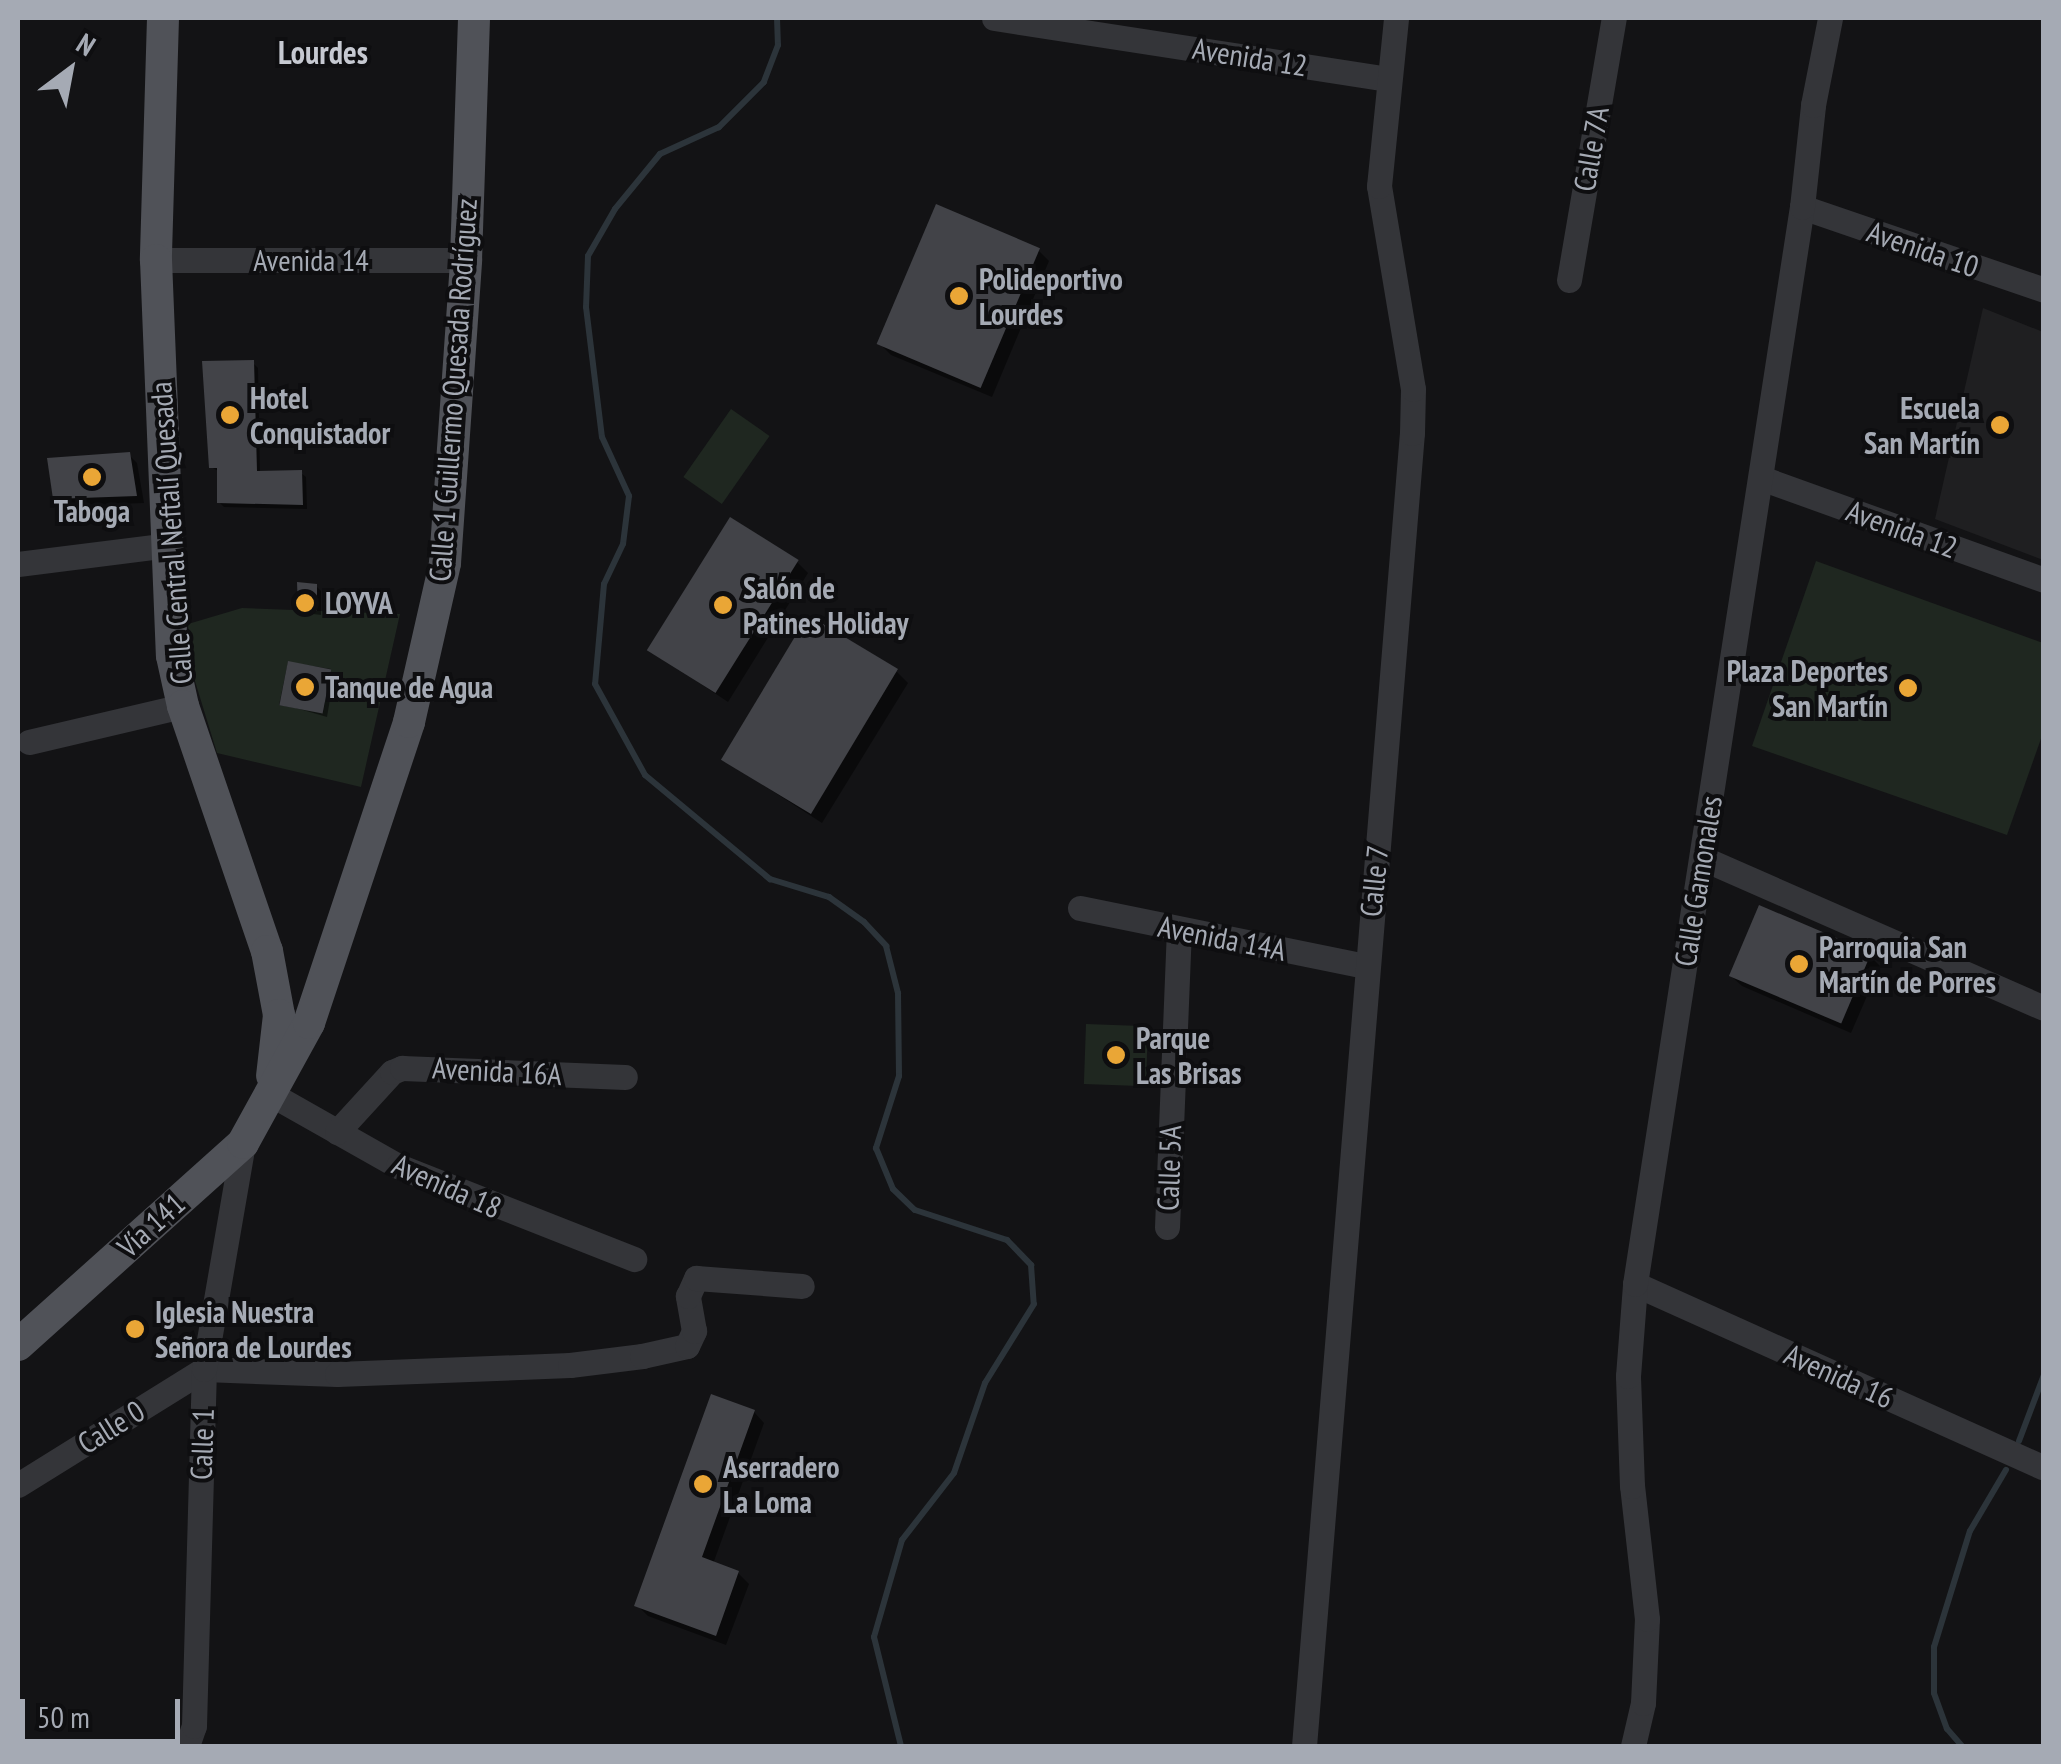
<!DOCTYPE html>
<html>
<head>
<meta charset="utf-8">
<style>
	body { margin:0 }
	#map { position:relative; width:2061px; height:1764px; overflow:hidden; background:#131315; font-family:"PT Sans Narrow",sans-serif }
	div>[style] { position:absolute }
	.built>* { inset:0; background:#1f1f21 }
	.green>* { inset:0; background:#1f2720; transform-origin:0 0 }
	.shadow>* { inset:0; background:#0007 }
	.stream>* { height:6px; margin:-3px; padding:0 3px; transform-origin:3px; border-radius:3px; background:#2c343a }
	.building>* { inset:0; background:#424348; transform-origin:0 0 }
	.minor>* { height:25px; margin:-12.5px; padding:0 12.5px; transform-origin:12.5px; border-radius:12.5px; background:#343539 }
	.major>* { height:32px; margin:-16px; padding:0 16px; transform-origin:16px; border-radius:16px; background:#505258 }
	.dots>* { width:28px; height:28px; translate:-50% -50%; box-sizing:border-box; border:5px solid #0e0e10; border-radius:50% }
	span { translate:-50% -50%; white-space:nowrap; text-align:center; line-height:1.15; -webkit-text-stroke:8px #0e0e10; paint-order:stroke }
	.street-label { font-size:30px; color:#a5aab4 }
	.poi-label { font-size:30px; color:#a5aab4; font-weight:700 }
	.left { translate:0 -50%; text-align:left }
	.right { translate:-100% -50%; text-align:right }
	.neighbourhood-label { font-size:32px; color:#c6c9d1; font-weight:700 }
	.frame { position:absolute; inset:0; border:20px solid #a5aab4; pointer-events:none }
	.north { position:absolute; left:20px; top:20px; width:100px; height:100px; -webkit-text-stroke:8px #0e0e10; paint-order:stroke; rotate:32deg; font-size:28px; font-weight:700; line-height:40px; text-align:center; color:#a5aab4 }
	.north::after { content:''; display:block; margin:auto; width:35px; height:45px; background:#a5aab4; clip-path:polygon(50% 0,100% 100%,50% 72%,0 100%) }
	.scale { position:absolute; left:20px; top:1699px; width:160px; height:45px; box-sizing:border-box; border:5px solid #a5aab4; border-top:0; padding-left:12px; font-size:30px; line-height:35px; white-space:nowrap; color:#a5aab4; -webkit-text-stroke:8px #0e0e10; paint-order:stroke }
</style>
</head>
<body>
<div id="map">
	<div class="built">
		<div style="clip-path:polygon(1983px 308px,2043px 332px,2043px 560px,1935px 519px)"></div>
	</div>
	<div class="green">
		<div style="left:731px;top:409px;width:47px;height:83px;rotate:35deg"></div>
		<div style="clip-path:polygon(1816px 561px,2043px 643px,2043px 733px,2007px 835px,1752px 746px)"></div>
		<div style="clip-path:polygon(evenodd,242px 608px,400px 614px,361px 787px,217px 753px,191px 668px,188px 624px,242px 608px,288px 662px,331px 669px,323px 713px,279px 705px,288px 662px)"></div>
		<div style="left:1086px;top:1024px;width:62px;height:60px;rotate:2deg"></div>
	</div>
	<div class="shadow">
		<div style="clip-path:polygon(1038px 250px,1049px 261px,992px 397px,891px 355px,880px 344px)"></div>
		<div style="clip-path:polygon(253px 363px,258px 368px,260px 473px,301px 473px,306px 477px,307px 509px,224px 507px,219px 502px,220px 472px,211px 467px)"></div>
		<div style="clip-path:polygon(129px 455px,137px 463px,144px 503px,63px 506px,55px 498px)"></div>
		<div style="clip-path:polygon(797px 562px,808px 573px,728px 702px,650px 650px)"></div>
		<div style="clip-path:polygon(316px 586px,321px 591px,321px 615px,305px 613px,300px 609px)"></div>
		<div style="clip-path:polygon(330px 672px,334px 676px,327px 717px,282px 704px)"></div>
		<div style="clip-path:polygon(897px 672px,908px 683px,822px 823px,723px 759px)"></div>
		<div style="clip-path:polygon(1869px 955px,1880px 966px,1851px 1033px,1742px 986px,1731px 976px)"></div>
		<div style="clip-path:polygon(754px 1412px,764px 1423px,713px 1564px,738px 1573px,749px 1584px,726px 1645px,648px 1616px,637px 1605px)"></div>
	</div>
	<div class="stream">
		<div style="left:777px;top:18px;width:27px;rotate:88deg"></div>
		<div style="left:778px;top:45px;width:40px;rotate:111deg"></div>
		<div style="left:764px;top:82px;width:64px;rotate:135deg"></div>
		<div style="left:719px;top:127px;width:65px;rotate:155.4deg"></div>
		<div style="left:660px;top:154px;width:71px;rotate:129.3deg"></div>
		<div style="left:615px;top:209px;width:54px;rotate:119.9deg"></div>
		<div style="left:588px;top:256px;width:51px;rotate:92.2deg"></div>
		<div style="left:586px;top:307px;width:131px;rotate:83deg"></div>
		<div style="left:602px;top:437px;width:65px;rotate:65.4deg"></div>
		<div style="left:629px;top:496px;width:48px;rotate:97.1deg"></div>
		<div style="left:623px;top:544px;width:44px;rotate:115.4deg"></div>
		<div style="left:604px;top:584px;width:100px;rotate:95.1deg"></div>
		<div style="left:595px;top:684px;width:104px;rotate:61.2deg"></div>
		<div style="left:645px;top:775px;width:163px;rotate:39.8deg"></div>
		<div style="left:770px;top:879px;width:62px;rotate:17deg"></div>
		<div style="left:829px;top:897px;width:43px;rotate:35.5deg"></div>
		<div style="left:864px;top:922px;width:33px;rotate:47deg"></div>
		<div style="left:886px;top:946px;width:49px;rotate:75.7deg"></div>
		<div style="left:898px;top:993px;width:83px;rotate:89.3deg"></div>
		<div style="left:899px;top:1076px;width:76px;rotate:107.7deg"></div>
		<div style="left:876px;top:1148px;width:44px;rotate:67.5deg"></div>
		<div style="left:893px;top:1189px;width:30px;rotate:44deg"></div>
		<div style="left:915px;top:1210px;width:97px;rotate:18.1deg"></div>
		<div style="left:1007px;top:1240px;width:35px;rotate:46deg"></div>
		<div style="left:1031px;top:1265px;width:39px;rotate:86deg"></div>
		<div style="left:1034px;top:1304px;width:93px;rotate:121.8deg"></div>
		<div style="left:985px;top:1383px;width:95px;rotate:109deg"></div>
		<div style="left:954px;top:1473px;width:85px;rotate:127.8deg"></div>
		<div style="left:902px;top:1540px;width:101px;rotate:106.1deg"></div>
		<div style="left:874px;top:1637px;width:112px;rotate:76.1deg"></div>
		<div style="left:2019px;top:1441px;width:71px;rotate:-69.3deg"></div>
		<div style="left:1962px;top:1746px;width:23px;rotate:-131deg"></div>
		<div style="left:1947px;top:1729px;width:38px;rotate:-110deg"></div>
		<div style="left:1934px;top:1693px;width:46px;rotate:-90deg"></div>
		<div style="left:1934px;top:1647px;width:121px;rotate:-72.8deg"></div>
		<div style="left:1970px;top:1531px;width:71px;rotate:-59.5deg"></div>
	</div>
	<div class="building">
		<div style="left:936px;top:204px;width:113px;height:152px;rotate:23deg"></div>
		<div style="clip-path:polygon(254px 360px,257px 471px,302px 470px,303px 505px,217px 503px,217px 468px,209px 468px,202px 361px)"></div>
		<div style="clip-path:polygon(130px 452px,137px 496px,53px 499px,47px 458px)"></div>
		<div style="left:730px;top:517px;width:81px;height:157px;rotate:32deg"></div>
		<div style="clip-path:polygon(297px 582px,317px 584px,317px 611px,298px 610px)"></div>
		<div style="left:808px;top:615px;width:105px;height:169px;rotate:31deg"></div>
		<div style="left:288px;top:661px;width:44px;height:45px;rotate:11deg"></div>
		<div style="left:1759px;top:905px;width:122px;height:77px;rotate:23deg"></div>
		<div style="clip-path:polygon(711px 1394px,755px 1410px,702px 1557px,739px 1571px,716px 1636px,634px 1606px)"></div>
	</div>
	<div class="minor">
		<div style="left:994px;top:18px;width:398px;rotate:8.8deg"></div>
		<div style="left:1802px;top:207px;width:256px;rotate:18.9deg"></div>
		<div style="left:156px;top:260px;width:310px"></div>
		<div style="left:1569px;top:280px;width:266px;rotate:-80.3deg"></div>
		<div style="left:1761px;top:478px;width:301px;rotate:19.8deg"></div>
		<div style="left:18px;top:564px;width:151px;rotate:-7.2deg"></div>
		<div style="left:29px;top:742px;width:158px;rotate:-13.2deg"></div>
		<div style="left:1702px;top:858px;width:373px;rotate:23.7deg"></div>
		<div style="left:1080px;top:908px;width:291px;rotate:11.5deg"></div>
		<div style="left:269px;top:1093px;width:148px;rotate:29.5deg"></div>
		<div style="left:398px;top:1166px;width:254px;rotate:21.5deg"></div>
		<div style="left:337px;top:1132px;width:81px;rotate:-47.5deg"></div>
		<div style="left:392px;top:1072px;width:11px;rotate:-22deg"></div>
		<div style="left:402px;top:1068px;width:223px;rotate:2.3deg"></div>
		<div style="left:1167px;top:1227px;width:297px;rotate:-87.7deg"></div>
		<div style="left:1635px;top:1284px;width:448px;rotate:24.2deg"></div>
		<div style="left:204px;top:1369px;width:133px;rotate:2.2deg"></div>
		<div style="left:337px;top:1374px;width:233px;rotate:-2.2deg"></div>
		<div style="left:570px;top:1365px;width:73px;rotate:-7.1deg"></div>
		<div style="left:642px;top:1356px;width:46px;rotate:-12.5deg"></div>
		<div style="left:687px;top:1346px;width:17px;rotate:-65deg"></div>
		<div style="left:694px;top:1331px;width:36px;rotate:-100deg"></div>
		<div style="left:688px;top:1296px;width:20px;rotate:-66deg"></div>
		<div style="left:696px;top:1278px;width:106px;rotate:4.3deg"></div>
		<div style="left:18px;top:1485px;width:219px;rotate:-31.9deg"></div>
		<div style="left:187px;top:1746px;width:21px;rotate:-71deg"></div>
		<div style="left:194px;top:1726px;width:357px;rotate:-88.4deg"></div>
		<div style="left:204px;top:1369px;width:229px;rotate:-80.2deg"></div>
		<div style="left:1304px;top:1746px;width:1317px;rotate:-85.3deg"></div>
		<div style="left:1412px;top:433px;width:44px;rotate:-88.7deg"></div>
		<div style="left:1413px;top:389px;width:206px;rotate:-99.5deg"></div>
		<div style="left:1379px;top:186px;width:169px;rotate:-84.2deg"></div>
		<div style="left:1633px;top:1746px;width:44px;rotate:-76.9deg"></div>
		<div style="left:1643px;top:1703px;width:84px;rotate:-87.3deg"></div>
		<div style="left:1647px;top:1619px;width:134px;rotate:-96.4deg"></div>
		<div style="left:1632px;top:1486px;width:110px;rotate:-92.1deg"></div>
		<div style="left:1628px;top:1376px;width:92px;rotate:-85.6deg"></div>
		<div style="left:1635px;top:1284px;width:1090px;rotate:-81.19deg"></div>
		<div style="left:1802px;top:207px;width:103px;rotate:-83.8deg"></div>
		<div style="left:1813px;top:105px;width:89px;rotate:-78.9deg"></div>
	</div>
	<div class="major">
		<div style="left:163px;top:18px;width:242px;rotate:91.7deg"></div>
		<div style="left:156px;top:260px;width:396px;rotate:87.7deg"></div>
		<div style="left:172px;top:656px;width:51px;rotate:77.6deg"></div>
		<div style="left:183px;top:706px;width:259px;rotate:71.1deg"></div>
		<div style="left:267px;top:951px;width:65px;rotate:79.4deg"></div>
		<div style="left:279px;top:1015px;width:61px;rotate:96.5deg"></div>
		<div style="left:18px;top:1345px;width:302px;rotate:-41.9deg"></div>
		<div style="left:243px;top:1143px;width:137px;rotate:-61.2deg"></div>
		<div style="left:309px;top:1023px;width:317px;rotate:-71.6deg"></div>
		<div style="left:409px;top:722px;width:163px;rotate:-77.2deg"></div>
		<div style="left:445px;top:563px;width:304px;rotate:-86deg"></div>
		<div style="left:466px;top:260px;width:242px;rotate:-88.1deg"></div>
	</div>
	<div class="dots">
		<div style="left:959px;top:296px;background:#eaa636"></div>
		<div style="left:230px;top:415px;background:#eaa636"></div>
		<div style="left:2000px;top:425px;background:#eaa636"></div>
		<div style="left:92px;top:477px;background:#eaa636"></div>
		<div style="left:305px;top:603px;background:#eaa636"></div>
		<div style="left:723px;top:605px;background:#eaa636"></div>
		<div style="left:305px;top:687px;background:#eaa636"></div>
		<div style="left:1908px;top:688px;background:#eaa636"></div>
		<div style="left:1799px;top:964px;background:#eaa636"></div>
		<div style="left:1116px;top:1055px;background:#eaa636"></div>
		<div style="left:135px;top:1329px;background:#eaa636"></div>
		<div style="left:703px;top:1484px;background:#eaa636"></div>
	</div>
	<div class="street-label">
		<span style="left:1250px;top:57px;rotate:9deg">Avenida 12</span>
		<span style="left:1591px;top:149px;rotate:-80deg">Calle 7A</span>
		<span style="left:1923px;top:249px;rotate:19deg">Avenida 10</span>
		<span style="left:311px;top:260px">Avenida 14</span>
		<span style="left:453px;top:390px;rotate:-86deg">Calle 1 Guillermo Quesada Rodríguez</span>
		<span style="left:1902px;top:529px;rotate:20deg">Avenida 12</span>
		<span style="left:171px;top:533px;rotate:-94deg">Calle Central Neftalí Quesada</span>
		<span style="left:1374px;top:881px;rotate:-84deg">Calle 7</span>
		<span style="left:1698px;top:881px;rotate:-81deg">Calle Gamonales</span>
		<span style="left:1222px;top:938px;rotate:11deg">Avenida 14A</span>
		<span style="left:497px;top:1071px;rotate:3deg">Avenida 16A</span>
		<span style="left:1169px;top:1168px;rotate:-88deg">Calle 5A</span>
		<span style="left:447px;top:1186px;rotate:24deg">Avenida 18</span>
		<span style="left:151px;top:1225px;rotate:-42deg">Vía 141</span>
		<span style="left:1839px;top:1376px;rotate:24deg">Avenida 16</span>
		<span style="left:111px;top:1427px;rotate:-32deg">Calle 0</span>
		<span style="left:202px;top:1444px;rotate:-88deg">Calle 1</span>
	</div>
	<div class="poi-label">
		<span class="left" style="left:979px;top:296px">Polideportivo<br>Lourdes</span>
		<span class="left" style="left:250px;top:415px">Hotel<br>Conquistador</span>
		<span class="right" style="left:1980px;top:425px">Escuela<br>San Martín</span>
		<span style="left:92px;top:511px">Taboga</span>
		<span class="left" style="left:743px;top:605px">Salón de<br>Patines Holiday</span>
		<span class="left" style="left:325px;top:603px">LOYVA</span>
		<span class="right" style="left:1888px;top:688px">Plaza Deportes<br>San Martín</span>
		<span class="left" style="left:325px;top:687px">Tanque de Agua</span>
		<span class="left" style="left:1819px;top:964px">Parroquia San<br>Martín de Porres</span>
		<span class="left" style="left:1136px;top:1055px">Parque<br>Las Brisas</span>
		<span class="left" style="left:155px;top:1329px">Iglesia Nuestra<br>Señora de Lourdes</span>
		<span class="left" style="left:723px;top:1484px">Aserradero<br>La Loma</span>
	</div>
	<div class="neighbourhood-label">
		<span style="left:323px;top:52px">Lourdes</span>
	</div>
	<div class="frame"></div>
	<div class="north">N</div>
	<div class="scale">50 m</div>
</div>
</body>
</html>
